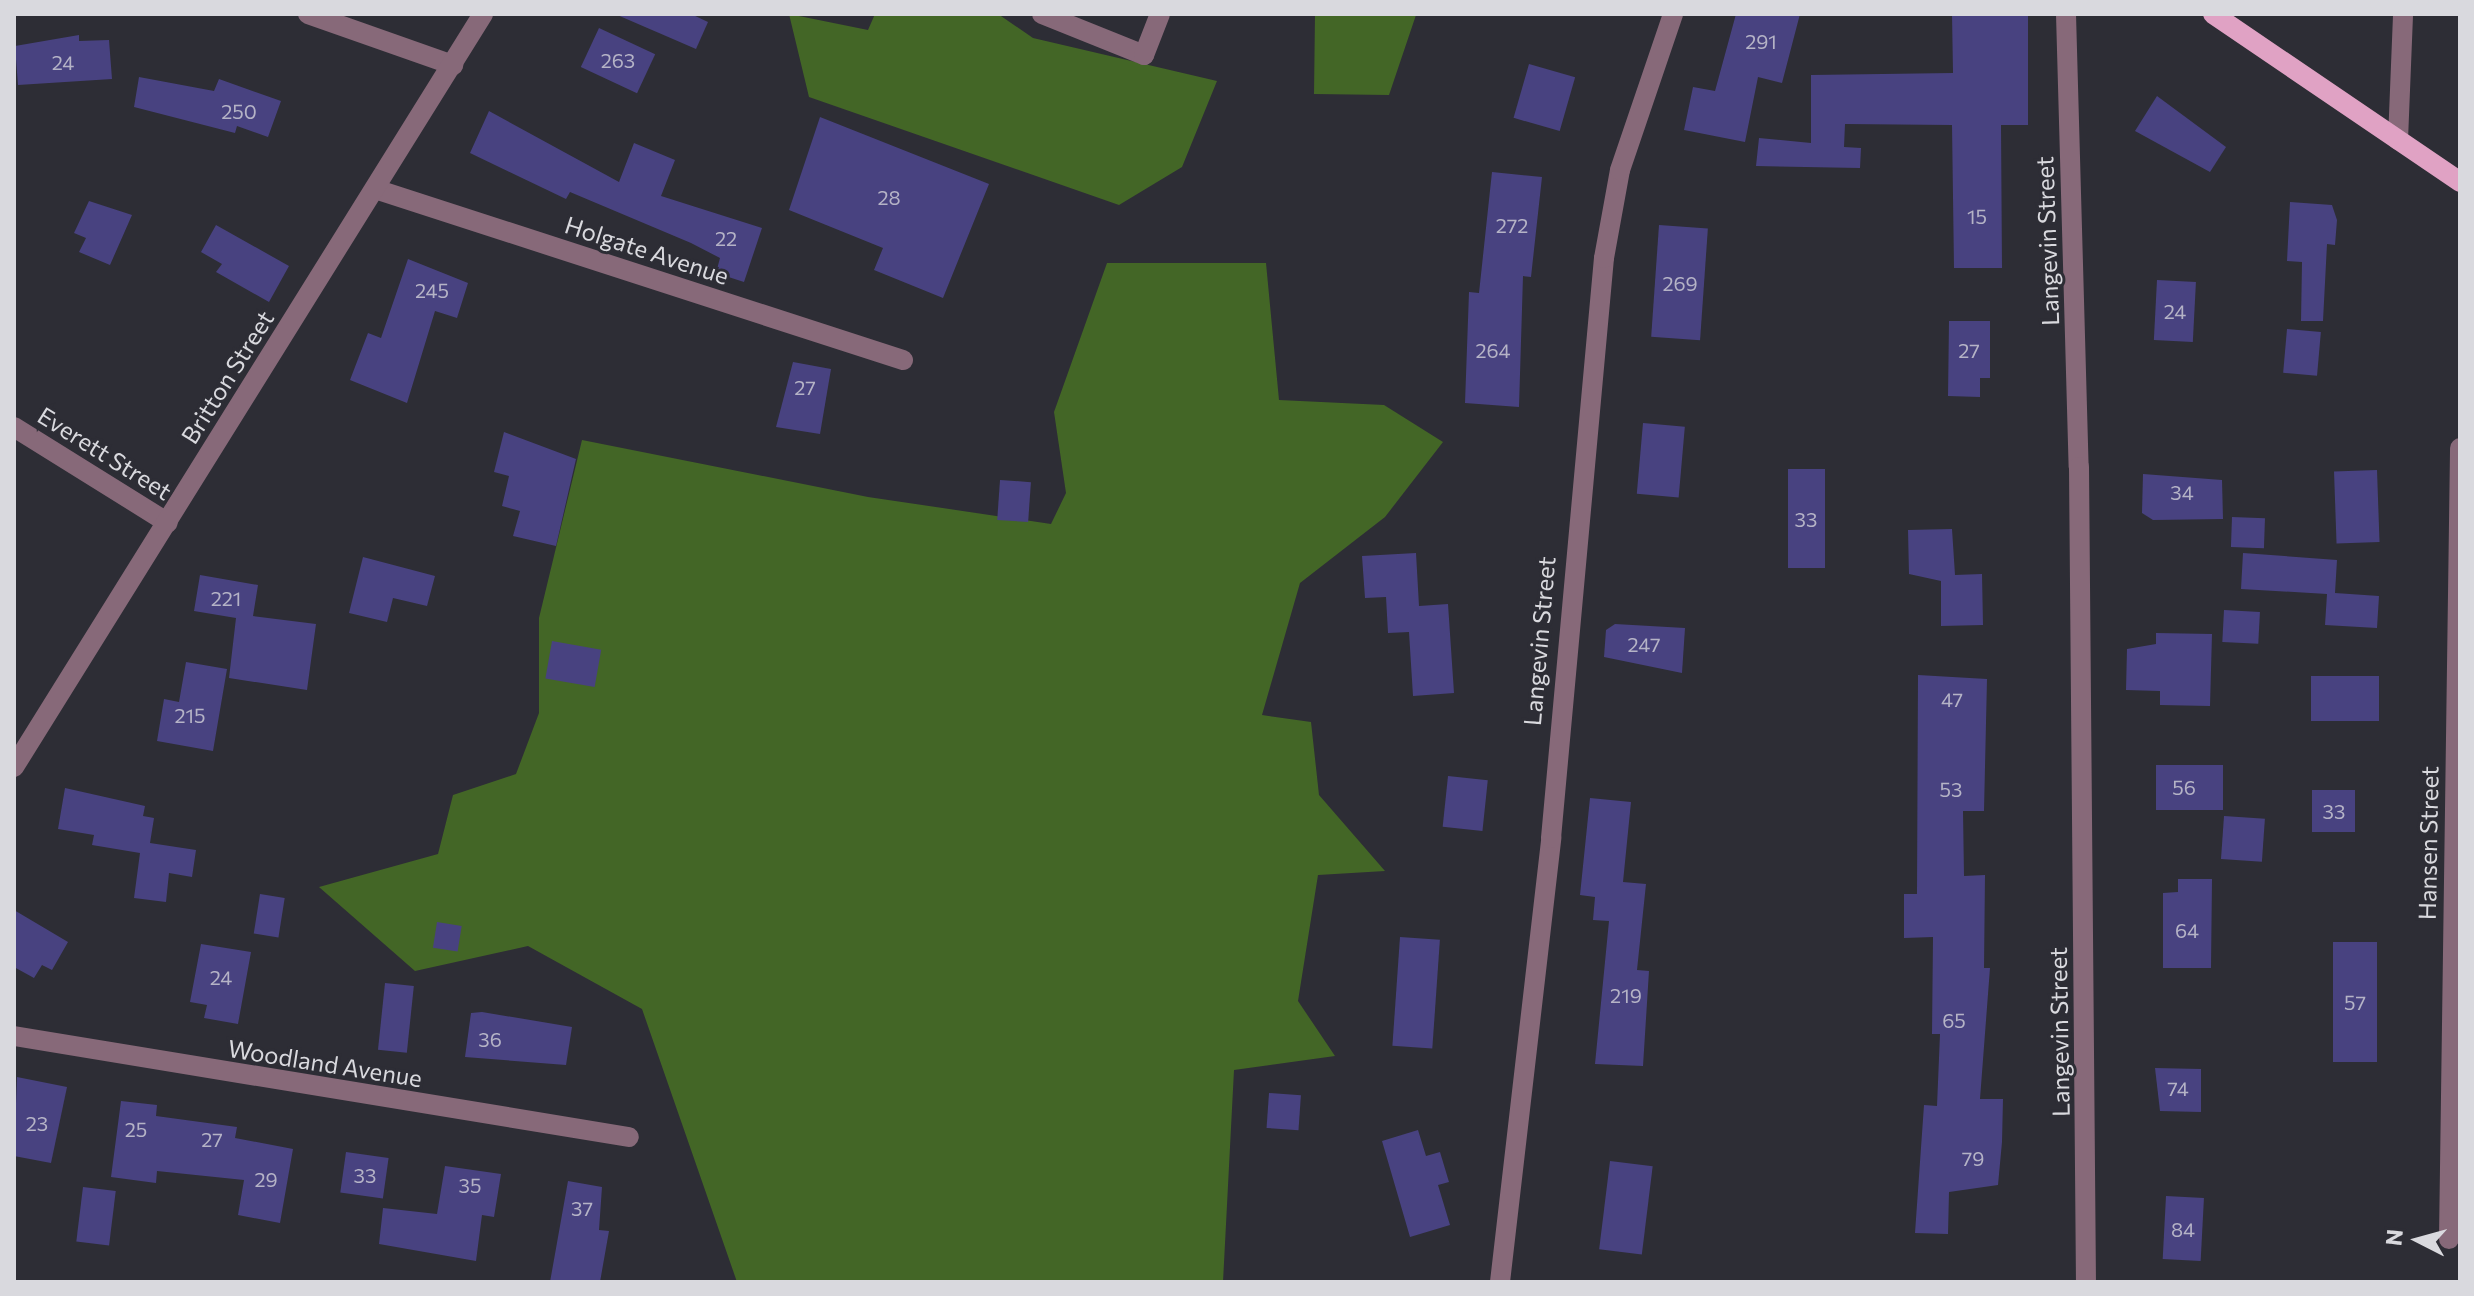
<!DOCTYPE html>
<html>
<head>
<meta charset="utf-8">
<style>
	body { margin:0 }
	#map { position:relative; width:2474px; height:1296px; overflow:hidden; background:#2d2d35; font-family:Commissioner,sans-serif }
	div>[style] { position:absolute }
	.forest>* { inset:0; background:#436626 }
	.building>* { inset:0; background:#484280; transform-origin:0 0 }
	.minor>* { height:20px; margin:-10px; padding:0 10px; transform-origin:10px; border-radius:10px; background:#876979 }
	.major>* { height:20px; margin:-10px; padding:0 10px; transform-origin:10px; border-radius:10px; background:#e0a2c4 }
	span { translate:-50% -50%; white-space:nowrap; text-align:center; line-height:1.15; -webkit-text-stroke:6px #2d2d35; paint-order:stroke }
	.number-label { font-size:20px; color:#b5b3c6 }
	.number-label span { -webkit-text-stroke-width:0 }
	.street-label { font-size:24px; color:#d9d9de }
	.frame { position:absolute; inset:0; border:16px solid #d9d9de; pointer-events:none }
	.north { position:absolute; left:2378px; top:1200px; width:80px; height:80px; -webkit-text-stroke:6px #2d2d35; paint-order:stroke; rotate:276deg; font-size:22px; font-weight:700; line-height:32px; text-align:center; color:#d9d9de }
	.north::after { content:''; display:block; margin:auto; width:28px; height:36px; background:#d9d9de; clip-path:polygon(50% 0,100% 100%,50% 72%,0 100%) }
</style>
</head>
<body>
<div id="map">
	<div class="forest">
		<div style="clip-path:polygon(789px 14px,868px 30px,875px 14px,998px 14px,1033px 38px,1217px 81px,1182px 167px,1119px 205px,809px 97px)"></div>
		<div style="clip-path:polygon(1315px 14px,1449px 14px,1416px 15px,1389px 95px,1314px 94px)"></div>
		<div style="clip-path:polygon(1107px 263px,1266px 263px,1279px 400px,1384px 405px,1443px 442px,1385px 517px,1300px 583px,1262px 715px,1311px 722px,1319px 795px,1385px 871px,1318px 875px,1298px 1001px,1335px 1056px,1234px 1070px,1223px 1282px,737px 1282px,642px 1009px,528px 946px,415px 971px,319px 887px,438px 854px,453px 795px,516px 774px,539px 713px,539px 618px,582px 440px,868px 497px,1051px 524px,1066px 493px,1054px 412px)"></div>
	</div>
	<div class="building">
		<div style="clip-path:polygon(615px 14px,691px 14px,708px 22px,696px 49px)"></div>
		<div style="clip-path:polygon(1736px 14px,1800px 14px,1782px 83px,1758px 77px,1745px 142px,1684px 130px,1693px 87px,1715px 91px)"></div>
		<div style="clip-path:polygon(1952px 14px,2028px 14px,2028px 125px,2001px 125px,2002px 268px,1954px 268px,1952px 125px,1845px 124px,1844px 147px,1861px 148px,1860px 168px,1756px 166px,1759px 138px,1811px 143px,1811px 75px,1953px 73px)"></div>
		<div style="left:599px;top:28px;width:62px;height:43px;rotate:25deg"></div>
		<div style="clip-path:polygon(79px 35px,79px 41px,109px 40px,112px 79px,18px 85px,15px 46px)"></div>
		<div style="left:1529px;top:64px;width:48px;height:56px;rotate:16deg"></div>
		<div style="clip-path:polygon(139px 77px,214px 91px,219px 79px,281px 101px,268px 137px,237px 126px,235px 133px,134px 107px)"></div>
		<div style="clip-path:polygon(2157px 96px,2226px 147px,2210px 172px,2135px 131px)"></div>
		<div style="clip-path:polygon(489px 111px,619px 182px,634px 143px,675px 160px,661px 196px,762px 228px,744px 282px,716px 273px,720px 258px,691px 243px,570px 192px,566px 199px,470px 153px)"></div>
		<div style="clip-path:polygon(820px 117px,989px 184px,943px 298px,874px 270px,883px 248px,789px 210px)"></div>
		<div style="clip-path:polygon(1492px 172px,1542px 177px,1531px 277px,1523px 276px,1519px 407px,1465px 403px,1469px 292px,1479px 293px)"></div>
		<div style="clip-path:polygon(89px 201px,132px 215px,110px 265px,79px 252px,86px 238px,74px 233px)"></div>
		<div style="clip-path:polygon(2290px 202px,2332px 205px,2337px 220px,2335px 245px,2327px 244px,2323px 321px,2301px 321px,2302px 262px,2287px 261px)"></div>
		<div style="clip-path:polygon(216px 225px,289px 266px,269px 302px,216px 272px,222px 264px,201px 252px)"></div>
		<div style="left:1659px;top:225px;width:49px;height:112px;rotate:4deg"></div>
		<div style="clip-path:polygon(408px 259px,468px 283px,457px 318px,435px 311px,407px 403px,350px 380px,368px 333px,381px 338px)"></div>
		<div style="left:2157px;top:280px;width:39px;height:60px;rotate:3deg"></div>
		<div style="clip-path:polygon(1949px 321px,1990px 321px,1990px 378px,1980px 378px,1980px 397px,1948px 396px)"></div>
		<div style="left:2287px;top:329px;width:34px;height:44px;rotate:5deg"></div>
		<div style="clip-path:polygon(793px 362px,831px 369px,820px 434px,776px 427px)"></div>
		<div style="left:1643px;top:423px;width:42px;height:71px;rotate:5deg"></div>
		<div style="clip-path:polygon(504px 432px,576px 459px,556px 546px,513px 536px,520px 511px,502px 506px,509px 476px,494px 472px)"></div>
		<div style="left:1788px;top:469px;width:37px;height:99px"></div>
		<div style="left:2377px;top:470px;width:72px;height:43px;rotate:88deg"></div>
		<div style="clip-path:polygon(2143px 474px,2222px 480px,2223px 519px,2153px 520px,2142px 513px)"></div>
		<div style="left:1000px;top:480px;width:31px;height:40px;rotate:4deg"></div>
		<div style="left:2232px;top:517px;width:33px;height:30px;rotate:2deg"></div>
		<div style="clip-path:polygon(1952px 529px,1955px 575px,1982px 574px,1983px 625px,1941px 626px,1941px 581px,1909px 574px,1908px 530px)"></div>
		<div style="clip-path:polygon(1416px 553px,1419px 606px,1448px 604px,1454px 693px,1413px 696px,1409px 632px,1388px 633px,1386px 597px,1365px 598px,1362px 556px)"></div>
		<div style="clip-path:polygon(2243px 553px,2337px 560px,2335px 593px,2379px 596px,2377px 628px,2325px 625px,2327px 594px,2241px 589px)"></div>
		<div style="clip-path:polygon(363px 557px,435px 576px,427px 606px,393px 598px,387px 622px,349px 613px)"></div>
		<div style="clip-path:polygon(200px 575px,258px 585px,253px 616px,316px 624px,307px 690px,229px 678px,236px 618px,194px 611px)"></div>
		<div style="left:2224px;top:610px;width:36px;height:32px;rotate:3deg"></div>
		<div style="clip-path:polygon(1615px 624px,1685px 628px,1682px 673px,1604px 657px,1606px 630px)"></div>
		<div style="clip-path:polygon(2156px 633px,2212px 634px,2210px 706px,2160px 705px,2160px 691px,2126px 690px,2127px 649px,2156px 644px)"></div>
		<div style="left:552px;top:641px;width:50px;height:38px;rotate:10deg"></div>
		<div style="clip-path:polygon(186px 662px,227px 669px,213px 751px,157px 741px,164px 699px,179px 702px)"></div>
		<div style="clip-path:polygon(1918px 675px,1987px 679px,1984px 811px,1963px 811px,1964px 876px,1985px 875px,1984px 968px,1990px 968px,1980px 1099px,2003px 1099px,2002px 1142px,1998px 1185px,1949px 1192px,1948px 1234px,1915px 1233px,1924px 1105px,1937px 1106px,1940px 1034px,1932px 1034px,1933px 937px,1904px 938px,1904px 894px,1917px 894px)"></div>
		<div style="left:2311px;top:676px;width:68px;height:45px"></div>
		<div style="left:2223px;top:765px;width:45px;height:67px;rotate:90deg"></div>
		<div style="left:1448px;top:776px;width:40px;height:51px;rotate:6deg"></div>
		<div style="clip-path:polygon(65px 788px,145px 806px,143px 816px,154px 818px,150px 843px,196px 850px,192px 877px,169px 873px,166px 902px,134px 898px,140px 853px,92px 845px,94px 835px,58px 829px)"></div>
		<div style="left:2355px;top:790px;width:42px;height:43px;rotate:90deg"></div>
		<div style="clip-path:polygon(1590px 798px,1631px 802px,1623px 882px,1646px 884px,1637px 970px,1649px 971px,1643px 1066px,1595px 1064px,1609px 921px,1593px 920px,1595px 897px,1580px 895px)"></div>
		<div style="left:2224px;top:816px;width:41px;height:43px;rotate:4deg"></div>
		<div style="clip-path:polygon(2178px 879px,2212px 879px,2211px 968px,2163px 968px,2163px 893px,2178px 892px)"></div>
		<div style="left:260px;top:894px;width:25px;height:40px;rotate:9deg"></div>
		<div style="clip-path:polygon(14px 910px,68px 942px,52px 970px,42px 965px,34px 978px,14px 967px)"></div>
		<div style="left:437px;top:922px;width:25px;height:26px;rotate:9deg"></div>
		<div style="left:1400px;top:937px;width:40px;height:109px;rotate:4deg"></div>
		<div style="left:2377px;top:942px;width:120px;height:44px;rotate:90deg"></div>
		<div style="clip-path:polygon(201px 944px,251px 952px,238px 1024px,204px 1018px,207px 1005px,190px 1002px)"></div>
		<div style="left:385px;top:983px;width:29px;height:67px;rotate:6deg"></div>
		<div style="clip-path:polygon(482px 1012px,572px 1027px,566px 1065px,465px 1057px,471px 1013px)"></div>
		<div style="clip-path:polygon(2155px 1068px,2201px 1069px,2201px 1112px,2160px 1111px)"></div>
		<div style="clip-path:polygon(17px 1077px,67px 1087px,51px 1163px,14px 1156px)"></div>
		<div style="left:1269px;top:1093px;width:32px;height:35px;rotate:4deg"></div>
		<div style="clip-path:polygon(121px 1101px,157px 1105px,156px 1116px,237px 1127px,235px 1138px,293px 1149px,280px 1223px,238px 1215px,244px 1180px,157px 1171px,156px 1183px,111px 1177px)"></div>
		<div style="clip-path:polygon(1418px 1130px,1426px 1156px,1440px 1152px,1449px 1182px,1438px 1185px,1450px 1225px,1410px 1237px,1382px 1141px)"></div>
		<div style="left:346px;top:1152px;width:43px;height:41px;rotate:8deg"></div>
		<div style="left:1610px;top:1161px;width:43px;height:89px;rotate:7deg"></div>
		<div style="clip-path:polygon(445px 1166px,501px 1174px,494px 1217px,482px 1215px,476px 1261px,379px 1244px,383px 1208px,437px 1214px)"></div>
		<div style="clip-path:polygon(568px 1181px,602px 1187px,599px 1230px,609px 1231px,600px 1282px,550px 1282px)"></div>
		<div style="left:83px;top:1187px;width:33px;height:55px;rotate:7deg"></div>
		<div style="left:2166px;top:1196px;width:38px;height:63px;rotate:3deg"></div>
	</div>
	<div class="minor">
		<div style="left:308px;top:14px;width:154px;rotate:19.4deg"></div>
		<div style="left:1042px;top:14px;width:110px;rotate:21.9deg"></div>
		<div style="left:1144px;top:55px;width:44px;rotate:-68.7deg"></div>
		<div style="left:2066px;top:14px;width:453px;rotate:88.4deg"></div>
		<div style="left:2079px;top:467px;width:815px;rotate:89.51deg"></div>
		<div style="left:2398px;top:140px;width:126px;rotate:-87.7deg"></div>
		<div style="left:375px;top:189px;width:555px;rotate:17.95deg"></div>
		<div style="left:14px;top:427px;width:181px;rotate:31.9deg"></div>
		<div style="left:14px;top:767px;width:887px;rotate:-58.08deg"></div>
		<div style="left:14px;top:1036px;width:623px;rotate:9.33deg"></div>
		<div style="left:2449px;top:1239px;width:791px;rotate:-89.2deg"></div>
		<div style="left:1500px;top:1282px;width:447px;rotate:-83.4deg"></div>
		<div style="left:1551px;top:838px;width:582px;rotate:-84.78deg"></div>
		<div style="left:1604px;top:258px;width:89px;rotate:-79.7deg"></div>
		<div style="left:1620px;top:170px;width:165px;rotate:-71.2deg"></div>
	</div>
	<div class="major">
		<div style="left:2213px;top:14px;width:299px;rotate:34.2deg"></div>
	</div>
	<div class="number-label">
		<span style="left:1761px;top:41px">291</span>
		<span style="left:618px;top:60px">263</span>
		<span style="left:63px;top:62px">24</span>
		<span style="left:239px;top:111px">250</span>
		<span style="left:889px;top:197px">28</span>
		<span style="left:1977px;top:216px">15</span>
		<span style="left:1512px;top:225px">272</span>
		<span style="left:726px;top:238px">22</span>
		<span style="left:1680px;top:283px">269</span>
		<span style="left:432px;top:290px">245</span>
		<span style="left:2175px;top:311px">24</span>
		<span style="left:1493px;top:350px">264</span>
		<span style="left:1969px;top:350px">27</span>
		<span style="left:805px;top:387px">27</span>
		<span style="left:2182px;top:492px">34</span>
		<span style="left:1806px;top:519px">33</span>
		<span style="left:226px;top:598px">221</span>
		<span style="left:1644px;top:644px">247</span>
		<span style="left:1952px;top:699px">47</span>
		<span style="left:190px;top:715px">215</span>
		<span style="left:2184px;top:787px">56</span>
		<span style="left:1951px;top:789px">53</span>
		<span style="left:2334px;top:811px">33</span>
		<span style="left:2187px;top:930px">64</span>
		<span style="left:221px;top:977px">24</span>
		<span style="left:1626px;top:995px">219</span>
		<span style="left:2355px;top:1002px">57</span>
		<span style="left:1954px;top:1020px">65</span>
		<span style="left:490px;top:1039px">36</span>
		<span style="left:2178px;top:1088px">74</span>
		<span style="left:37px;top:1123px">23</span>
		<span style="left:136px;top:1129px">25</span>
		<span style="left:212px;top:1139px">27</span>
		<span style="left:1973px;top:1158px">79</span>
		<span style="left:365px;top:1175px">33</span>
		<span style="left:266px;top:1179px">29</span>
		<span style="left:470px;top:1185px">35</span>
		<span style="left:582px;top:1208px">37</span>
		<span style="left:2183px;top:1229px">84</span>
	</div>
	<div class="street-label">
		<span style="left:2047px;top:241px;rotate:-92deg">Langevin Street</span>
		<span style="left:647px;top:250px;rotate:18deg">Holgate Avenue</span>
		<span style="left:227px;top:377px;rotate:-58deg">Britton Street</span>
		<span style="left:105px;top:453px;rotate:32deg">Everett Street</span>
		<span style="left:1539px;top:641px;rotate:-85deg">Langevin Street</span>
		<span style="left:2428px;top:843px;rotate:-89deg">Hansen Street</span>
		<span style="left:2059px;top:1032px;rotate:-91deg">Langevin Street</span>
		<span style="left:325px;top:1063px;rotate:9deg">Woodland Avenue</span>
	</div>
	<div class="frame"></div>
	<div class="north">N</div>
</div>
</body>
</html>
